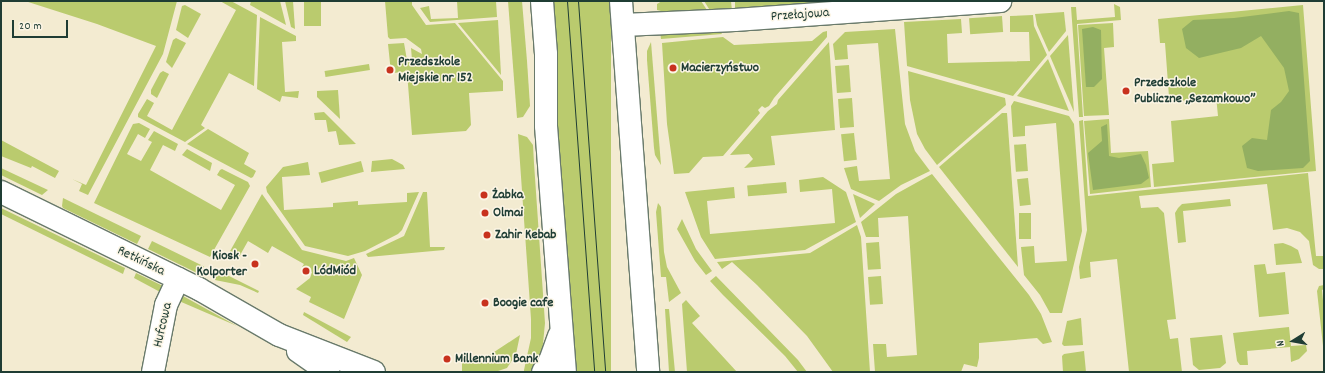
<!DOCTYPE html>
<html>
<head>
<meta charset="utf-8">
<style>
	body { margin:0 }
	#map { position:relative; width:1325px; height:373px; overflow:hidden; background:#f3ebd1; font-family:Dekko,sans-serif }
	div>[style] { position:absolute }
	.green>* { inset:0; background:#bacb6e; transform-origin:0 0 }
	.forest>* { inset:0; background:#93af61 }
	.roads { filter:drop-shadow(1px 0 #697a6b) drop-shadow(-1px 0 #697a6b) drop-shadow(0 1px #697a6b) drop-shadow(0 -1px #697a6b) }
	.minor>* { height:22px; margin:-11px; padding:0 11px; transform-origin:11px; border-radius:11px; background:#fff }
	.tram>* { height:1px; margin:-0.5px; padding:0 0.5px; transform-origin:0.5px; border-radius:0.5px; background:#1f3d34 }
	.dots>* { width:11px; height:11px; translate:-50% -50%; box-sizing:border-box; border:2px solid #fcf5e5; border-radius:50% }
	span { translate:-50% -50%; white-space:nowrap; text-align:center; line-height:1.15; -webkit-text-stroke:3px #fcf5e5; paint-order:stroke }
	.street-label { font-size:14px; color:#1f3d34 }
	.poi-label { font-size:14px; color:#1f3d34; font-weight:700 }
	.left { translate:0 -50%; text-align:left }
	.right { translate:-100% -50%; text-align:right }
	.frame { position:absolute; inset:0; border:2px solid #1f3d34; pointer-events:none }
	.north { position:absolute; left:1273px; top:321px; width:40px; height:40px; -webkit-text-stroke:3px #fcf5e5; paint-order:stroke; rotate:259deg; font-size:11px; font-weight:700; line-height:16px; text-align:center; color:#1f3d34 }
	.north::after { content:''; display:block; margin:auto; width:14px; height:18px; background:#1f3d34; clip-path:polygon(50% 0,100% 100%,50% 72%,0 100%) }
	.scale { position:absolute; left:12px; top:20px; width:56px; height:18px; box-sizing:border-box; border:2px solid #1f3d34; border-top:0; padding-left:5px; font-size:12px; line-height:14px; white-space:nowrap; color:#1f3d34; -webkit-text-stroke:3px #fcf5e5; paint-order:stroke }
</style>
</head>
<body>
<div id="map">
	<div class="green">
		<div style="clip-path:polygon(25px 1px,177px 1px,163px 54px,88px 195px,79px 191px,82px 184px,72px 179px,86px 185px,156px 46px,97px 24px)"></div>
		<div style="clip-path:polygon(220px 1px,231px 1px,257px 15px,254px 86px,229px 73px,201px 125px,205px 128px,185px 142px,138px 117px,138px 114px,147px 99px,154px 103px,147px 116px,172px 130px,236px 10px)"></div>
		<div style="clip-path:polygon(251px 1px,280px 1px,286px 25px,250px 5px)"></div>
		<div style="clip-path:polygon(285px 1px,293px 1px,295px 29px,291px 27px)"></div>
		<div style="left:304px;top:1px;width:17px;height:25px"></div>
		<div style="clip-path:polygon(385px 1px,412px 1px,412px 5px,426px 25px,455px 23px,503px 81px,503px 91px,469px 93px,471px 125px,466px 131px,412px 135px,407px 72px,391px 73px,388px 44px,404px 43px,407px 60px,412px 60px,411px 48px,422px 54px,421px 49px,406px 38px,390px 39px,388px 37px)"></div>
		<div style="clip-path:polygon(457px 1px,496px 1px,497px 17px,430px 22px,420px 8px,429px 6px,431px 19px,458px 18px)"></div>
		<div style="clip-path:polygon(508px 1px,522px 1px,527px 61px,530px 106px,523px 117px,517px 118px)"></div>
		<div style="left:552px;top:1px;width:59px;height:372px"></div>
		<div style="clip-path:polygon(662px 1px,701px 1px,709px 13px,669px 13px,657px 10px,657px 4px)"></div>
		<div style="clip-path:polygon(704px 1px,731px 1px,732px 11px,711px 12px)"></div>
		<div style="clip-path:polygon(735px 1px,890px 1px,735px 10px)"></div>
		<div style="clip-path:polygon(1114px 4px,1120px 7px,1121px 20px,1077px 24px,1083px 117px,1079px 117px,1071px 7px,1076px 7px,1077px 20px,1115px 17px)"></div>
		<div style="clip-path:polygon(185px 5px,201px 14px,188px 38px,176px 30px,182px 6px)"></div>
		<div style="clip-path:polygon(1303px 5px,1316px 171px,1154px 187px,1152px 164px,1174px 162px,1171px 121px,1218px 116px,1216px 96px,1180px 101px,1179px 97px,1169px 97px,1165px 43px,1160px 43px,1158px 19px)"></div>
		<div style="clip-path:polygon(1064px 12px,1066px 31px,1049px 52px,1037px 25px,1035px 14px)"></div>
		<div style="clip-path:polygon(1033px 15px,1034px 26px,1047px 55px,1013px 96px,907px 66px,904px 22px,961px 19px,962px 33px,947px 34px,948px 63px,1030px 61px,1029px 32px,1010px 32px,1010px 16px)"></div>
		<div style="left:1002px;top:16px;width:16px;height:33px;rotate:86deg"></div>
		<div style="clip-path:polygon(260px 17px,296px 36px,296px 41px,282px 42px,285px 92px,299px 91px,298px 98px,282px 96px,280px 102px,257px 89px)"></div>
		<div style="clip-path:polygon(498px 20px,501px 75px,458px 23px)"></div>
		<div style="clip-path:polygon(1113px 23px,1114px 47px,1104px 48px,1109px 115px,1084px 116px,1078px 25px)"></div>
		<div style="clip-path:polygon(717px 26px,722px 34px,661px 39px,660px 30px)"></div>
		<div style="clip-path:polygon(895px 29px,905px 124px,915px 151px,930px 171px,901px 185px,879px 201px,851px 189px,844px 168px,857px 166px,859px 181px,890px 179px,878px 43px,847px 45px,848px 59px,835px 60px,833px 44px,845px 32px)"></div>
		<div style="clip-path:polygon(827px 31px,827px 37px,774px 98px,769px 106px,765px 108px,762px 106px,758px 110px,760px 113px,723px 156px,703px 157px,689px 173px,674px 174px,667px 124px,662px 43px,723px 37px,734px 45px,812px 41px,823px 32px)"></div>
		<div style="clip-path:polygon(1068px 35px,1074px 112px,1050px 56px)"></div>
		<div style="clip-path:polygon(176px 38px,186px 43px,172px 68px,166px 62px,173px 40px)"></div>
		<div style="clip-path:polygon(651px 42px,661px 165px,655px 155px,654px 148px,647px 60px,647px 51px)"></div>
		<div style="clip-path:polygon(829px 42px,835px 130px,771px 136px,775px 165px,744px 168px,753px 159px,749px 154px,730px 155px,768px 111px,777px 104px,778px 100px)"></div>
		<div style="clip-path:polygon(1048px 59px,1069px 111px,1017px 96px)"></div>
		<div style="left:369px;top:64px;width:6px;height:45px;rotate:81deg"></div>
		<div style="left:849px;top:65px;width:27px;height:14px;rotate:86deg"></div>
		<div style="clip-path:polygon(163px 71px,169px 74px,157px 98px,151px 94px,151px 90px,160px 73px)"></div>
		<div style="clip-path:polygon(908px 71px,1005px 98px,1006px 105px,937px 165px,925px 149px,917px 134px,910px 100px)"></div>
		<div style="clip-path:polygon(338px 90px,340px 119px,317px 97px,317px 91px)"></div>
		<div style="left:852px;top:98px;width:29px;height:14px;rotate:86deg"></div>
		<div style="clip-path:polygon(1014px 101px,1069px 116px,1074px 124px,1082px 231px,1062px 313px,1050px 313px,1040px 295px,1024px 275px,1021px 247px,1034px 246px,1035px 263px,1067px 261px,1056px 123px,1025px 126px,1025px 136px,1013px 137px,1011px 106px)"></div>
		<div style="clip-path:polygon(324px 112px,356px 144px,339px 145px,336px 131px,328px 132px,326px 120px,315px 120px,314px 113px)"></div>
		<div style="clip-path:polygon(1002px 113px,1007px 113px,1018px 267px,939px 167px)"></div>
		<div style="clip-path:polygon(1109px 119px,1111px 153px,1148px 151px,1151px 187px,1090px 194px,1084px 121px)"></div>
		<div style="clip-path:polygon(1083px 120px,1088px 196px,1308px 173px,1316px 256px,1324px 256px,1324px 269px,1319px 269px,1313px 265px,1309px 241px,1300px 232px,1287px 228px,1273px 230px,1267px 184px,1139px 196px,1141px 208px,1158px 207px,1164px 213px,1176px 319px,1167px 320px,1170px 339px,1178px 338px,1182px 372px,1129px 372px,1117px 259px,1090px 262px,1091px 277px,1080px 279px,1079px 267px,1087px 230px,1079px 121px)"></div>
		<div style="clip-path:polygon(139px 123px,150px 129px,145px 138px,138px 134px,127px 154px,141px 161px,152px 142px,148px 140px,154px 131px,178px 144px,175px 151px,163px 145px,150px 170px,221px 210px,235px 185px,217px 175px,220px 170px,222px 169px,248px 182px,250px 186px,210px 257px,94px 203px,133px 124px)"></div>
		<div style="clip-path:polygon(208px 129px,249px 153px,244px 164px,256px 171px,253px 177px,251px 178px,187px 144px)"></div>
		<div style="left:854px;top:133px;width:27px;height:13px;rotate:84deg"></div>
		<div style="clip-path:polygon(518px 134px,527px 137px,533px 145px,534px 163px,545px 323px,542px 354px,534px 372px,524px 372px,524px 370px,531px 338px,531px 319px)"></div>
		<div style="clip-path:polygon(1px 140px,59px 171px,55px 178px,32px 166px,31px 168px,1px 156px)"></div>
		<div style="left:1026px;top:144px;width:27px;height:12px;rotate:86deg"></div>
		<div style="clip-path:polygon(187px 149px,212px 163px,210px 171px,182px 155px)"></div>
		<div style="clip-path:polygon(392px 159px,403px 165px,405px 169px,371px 172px,372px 161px)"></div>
		<div style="left:361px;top:161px;width:11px;height:44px;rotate:75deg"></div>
		<div style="clip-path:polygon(308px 162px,310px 175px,282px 177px,284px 210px,333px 207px,333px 203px,358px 201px,358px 205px,407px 202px,407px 193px,419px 192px,402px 230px,398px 234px,365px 251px,348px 256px,305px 246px,267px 192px,266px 187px,283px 167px)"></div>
		<div style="clip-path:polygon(1px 168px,48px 190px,42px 195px,1px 175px)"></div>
		<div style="clip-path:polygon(932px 174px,1029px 295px,1041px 314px,1052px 342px,1043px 344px,1037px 338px,979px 343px,979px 358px,977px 367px,964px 364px,961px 372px,875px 372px,873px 344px,886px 344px,887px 357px,917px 355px,908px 216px,878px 218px,879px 237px,866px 237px,861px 222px,896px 194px)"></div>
		<div style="clip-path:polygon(823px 177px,846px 192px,856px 222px,805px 250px,715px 259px,701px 237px,685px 192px,734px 187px,735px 198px,707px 201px,710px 234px,835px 223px,832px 189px,800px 192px,799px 180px)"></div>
		<div style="left:1028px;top:178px;width:27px;height:11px;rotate:84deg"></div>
		<div style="left:786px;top:182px;width:11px;height:39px;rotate:85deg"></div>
		<div style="clip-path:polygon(423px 192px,427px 192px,430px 247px,445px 247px,444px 250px,368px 257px,366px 254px,404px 236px)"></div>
		<div style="clip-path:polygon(262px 194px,302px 250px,346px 261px,354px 258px,362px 275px,344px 319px,309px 302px,311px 297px,296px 289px,310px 278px,312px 272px,302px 267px,304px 264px,272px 246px,268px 253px,248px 241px,239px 257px,229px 253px)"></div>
		<div style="clip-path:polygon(853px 194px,875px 204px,860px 218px)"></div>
		<div style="clip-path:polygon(63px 198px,141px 236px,137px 244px,63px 208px,62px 206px)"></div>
		<div style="clip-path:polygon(1230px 199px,1231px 206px,1183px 211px,1186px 242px,1178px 243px,1175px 213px,1178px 208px,1182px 204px)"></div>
		<div style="clip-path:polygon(658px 203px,661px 207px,664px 252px,667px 267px,681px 293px,669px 302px,666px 277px,661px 277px,656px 212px)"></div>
		<div style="clip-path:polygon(1px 208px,125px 268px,123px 274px,1px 214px)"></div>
		<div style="left:1019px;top:213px;width:12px;height:26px"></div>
		<div style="clip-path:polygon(682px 219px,696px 249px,712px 271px,706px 275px,695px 261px,677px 229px)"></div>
		<div style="clip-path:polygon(857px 225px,861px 237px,870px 372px,833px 372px,807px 336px,757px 285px,732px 262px,722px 269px,717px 262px,810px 253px)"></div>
		<div style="left:152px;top:241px;width:58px;height:9px;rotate:26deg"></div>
		<div style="left:879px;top:242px;width:27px;height:13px;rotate:86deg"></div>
		<div style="clip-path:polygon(1283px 243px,1291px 246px,1298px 250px,1302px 263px,1276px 265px,1274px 244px)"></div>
		<div style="clip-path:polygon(1265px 264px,1267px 274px,1285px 272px,1289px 314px,1259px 317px,1254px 265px)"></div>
		<div style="clip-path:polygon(217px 270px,259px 291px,258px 293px,240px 285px,215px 280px)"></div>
		<div style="clip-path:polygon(136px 273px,163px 286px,162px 293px,134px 278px)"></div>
		<div style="clip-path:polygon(716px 276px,798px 360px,807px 372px,798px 372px,785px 356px,723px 295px,710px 281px)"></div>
		<div style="left:881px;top:276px;width:28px;height:13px;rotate:86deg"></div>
		<div style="clip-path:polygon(1324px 285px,1324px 289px,1322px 290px,1324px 311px,1324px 355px,1317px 291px,1319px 286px)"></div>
		<div style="clip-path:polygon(183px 296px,237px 326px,179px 301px)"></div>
		<div style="clip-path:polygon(686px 300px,700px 316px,692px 323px,737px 372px,687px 372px,682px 304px)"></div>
		<div style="clip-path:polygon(665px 309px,669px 309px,675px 372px,669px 372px)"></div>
		<div style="clip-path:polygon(304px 312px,351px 337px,347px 342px,303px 315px)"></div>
		<div style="clip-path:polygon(1081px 318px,1083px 345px,1064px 346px,1062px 344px,1067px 321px)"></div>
		<div style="clip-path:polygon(1289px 327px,1291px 346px,1306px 345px,1307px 351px,1299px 359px,1291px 362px,1290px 347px,1247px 351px,1248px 365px,1240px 365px,1237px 361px,1233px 333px)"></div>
		<div style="clip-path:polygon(520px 335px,516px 354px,507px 368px,495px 372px,462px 372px,462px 360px,476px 364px)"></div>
		<div style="clip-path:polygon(1222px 335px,1226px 363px,1220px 368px,1199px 370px,1193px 365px,1190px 338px)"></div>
		<div style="clip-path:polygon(1084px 351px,1086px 372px,1063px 372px,1062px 356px,1064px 354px)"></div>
	</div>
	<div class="forest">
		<div style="clip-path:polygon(1289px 11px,1299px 13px,1310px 161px,1303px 168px,1258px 171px,1247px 168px,1242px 146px,1252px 138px,1267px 140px,1271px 110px,1281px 102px,1289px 91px,1284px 68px,1261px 36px,1241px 48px,1199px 58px,1186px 48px,1182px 29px,1193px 20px,1234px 18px)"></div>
		<div style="clip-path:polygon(1093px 27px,1101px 30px,1102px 79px,1094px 87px,1086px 87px,1082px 29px)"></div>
		<div style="clip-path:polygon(1107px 124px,1109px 156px,1119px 158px,1141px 154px,1146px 165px,1149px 178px,1141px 184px,1093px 190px,1088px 153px,1102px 141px,1101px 127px)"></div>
	</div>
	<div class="roads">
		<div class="minor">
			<div style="left:542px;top:1px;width:53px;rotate:85.7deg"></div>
			<div style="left:546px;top:54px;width:72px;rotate:90deg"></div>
			<div style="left:546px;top:126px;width:247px;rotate:85.6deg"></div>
			<div style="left:621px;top:1px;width:372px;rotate:85.8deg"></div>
			<div style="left:623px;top:25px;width:112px;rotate:-2.6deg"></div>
			<div style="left:735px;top:20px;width:266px;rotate:-4.1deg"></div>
			<div style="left:1px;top:192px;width:220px;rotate:26.1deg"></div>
			<div style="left:199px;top:289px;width:92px;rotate:29.9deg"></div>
			<div style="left:279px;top:335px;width:102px;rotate:21.3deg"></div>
			<div style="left:298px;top:351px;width:37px;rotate:35deg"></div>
			<div style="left:153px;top:372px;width:68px;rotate:-79deg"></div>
			<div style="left:166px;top:305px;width:29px;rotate:-65deg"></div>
			<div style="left:543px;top:372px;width:13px;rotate:-58deg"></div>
			<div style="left:550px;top:361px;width:27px;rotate:-70deg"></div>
		</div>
	</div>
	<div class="tram">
		<div style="left:567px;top:1px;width:372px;rotate:85.8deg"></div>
		<div style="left:578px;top:1px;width:372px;rotate:85.8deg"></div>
	</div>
	<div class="dots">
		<div style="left:673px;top:68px;background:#c8321e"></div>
		<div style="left:390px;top:70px;background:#c8321e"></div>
		<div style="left:1126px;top:91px;background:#c8321e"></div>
		<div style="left:484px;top:195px;background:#c8321e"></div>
		<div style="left:485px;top:213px;background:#c8321e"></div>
		<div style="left:487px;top:235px;background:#c8321e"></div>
		<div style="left:255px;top:264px;background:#c8321e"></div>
		<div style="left:306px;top:271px;background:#c8321e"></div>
		<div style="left:485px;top:303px;background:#c8321e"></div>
		<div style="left:447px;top:359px;background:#c8321e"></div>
	</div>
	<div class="street-label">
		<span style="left:800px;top:15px;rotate:-4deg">Przełajowa</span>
		<span style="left:141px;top:261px;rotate:26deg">Retkińska</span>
		<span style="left:163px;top:325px;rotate:-77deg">Hufcowa</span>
	</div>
	<div class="poi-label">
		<span class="left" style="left:398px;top:70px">Przedszkole<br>Miejskie nr 152</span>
		<span class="left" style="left:681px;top:68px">Macierzyństwo</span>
		<span class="left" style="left:1134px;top:91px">Przedszkole<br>Publiczne „Sezamkowo”</span>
		<span class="left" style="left:492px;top:195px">Żabka</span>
		<span class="left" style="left:493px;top:213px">Olmai</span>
		<span class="left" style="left:495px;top:235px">Zahir Kebab</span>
		<span class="right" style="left:247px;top:264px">Kiosk -<br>Kolporter</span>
		<span class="left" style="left:314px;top:271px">LódMiód</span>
		<span class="left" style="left:493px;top:303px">Boogie cafe</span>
		<span class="left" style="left:455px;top:359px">Millennium Bank</span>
	</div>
	<div class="frame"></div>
	<div class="north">N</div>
	<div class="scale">20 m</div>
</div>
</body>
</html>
